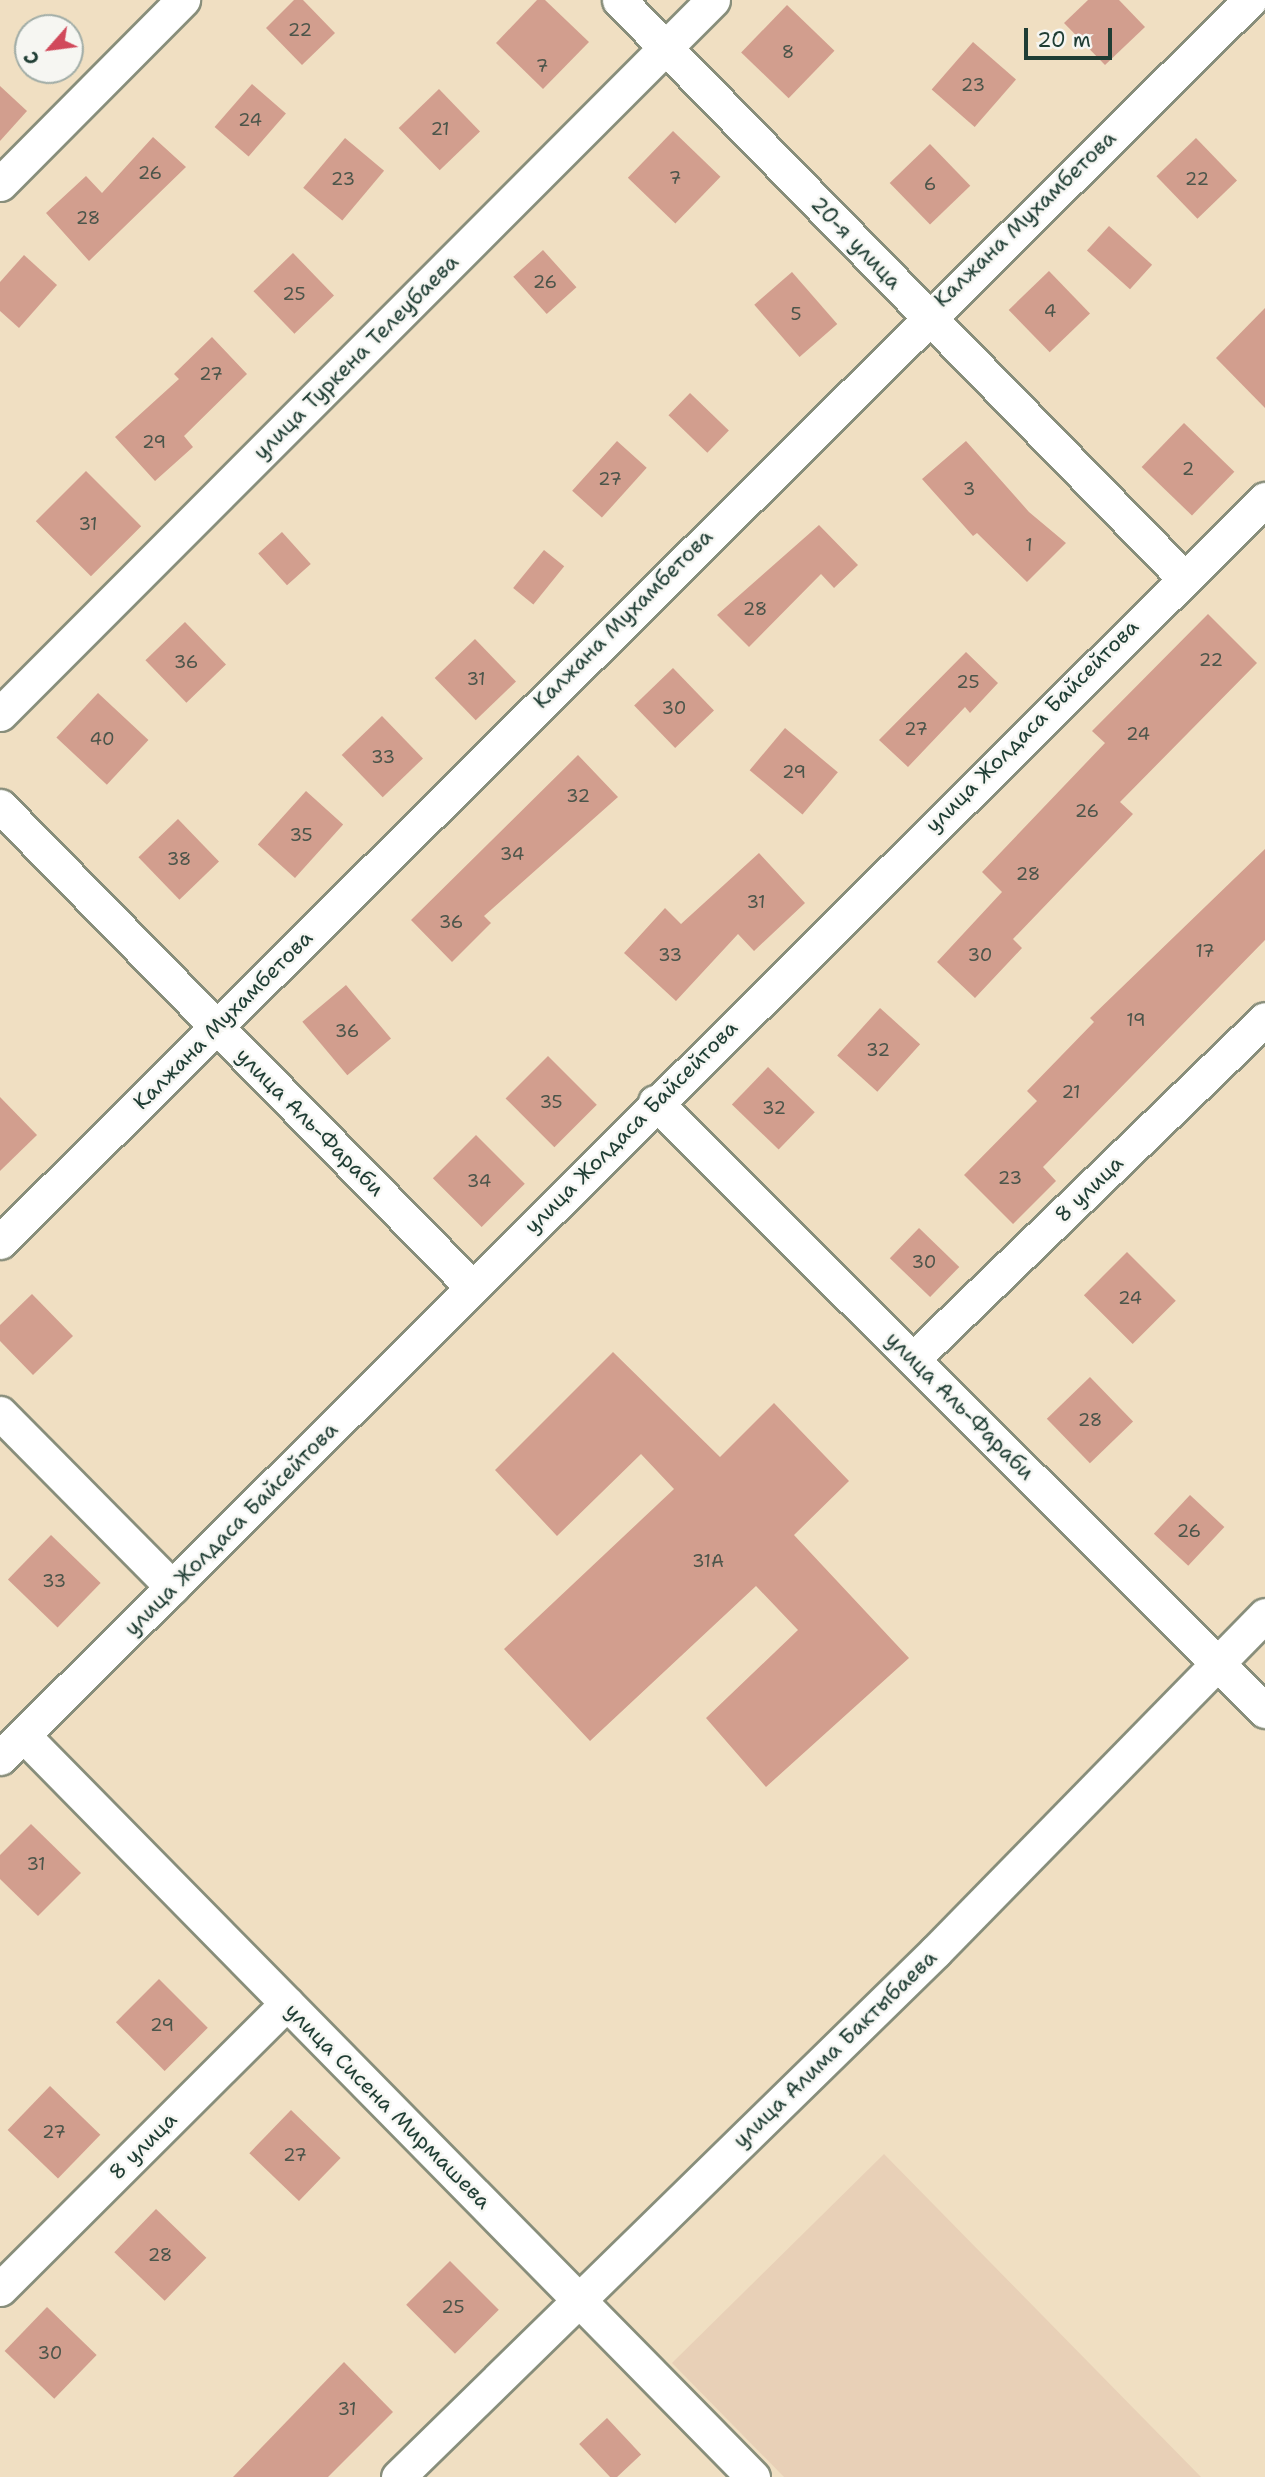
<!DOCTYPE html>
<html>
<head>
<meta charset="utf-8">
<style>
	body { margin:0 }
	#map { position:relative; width:1265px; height:2477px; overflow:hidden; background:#f0dfc2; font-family:"Shantell Sans",sans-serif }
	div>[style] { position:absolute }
	.built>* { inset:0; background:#e8d0b7 }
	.building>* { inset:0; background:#d29e8e; transform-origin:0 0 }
	.roads { filter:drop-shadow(2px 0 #888e7b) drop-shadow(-2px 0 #888e7b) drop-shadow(0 2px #888e7b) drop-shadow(0 -2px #888e7b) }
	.minor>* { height:33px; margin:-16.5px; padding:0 16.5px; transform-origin:16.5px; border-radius:16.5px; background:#fff }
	span { translate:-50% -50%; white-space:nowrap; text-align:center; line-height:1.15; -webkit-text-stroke:5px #f6f6f2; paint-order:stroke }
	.number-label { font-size:18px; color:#4c554a }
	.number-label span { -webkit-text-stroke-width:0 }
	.street-label { font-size:21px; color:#1f3d34 }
	.north { position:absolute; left:14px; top:14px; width:70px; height:70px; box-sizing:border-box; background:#f6f6f2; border:2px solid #a0aca6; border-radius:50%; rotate:242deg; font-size:19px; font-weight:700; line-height:28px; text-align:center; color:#1f3d34 }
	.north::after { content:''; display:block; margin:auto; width:24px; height:32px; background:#d1495b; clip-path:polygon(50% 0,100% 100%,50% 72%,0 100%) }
	.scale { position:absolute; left:1024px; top:28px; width:88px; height:32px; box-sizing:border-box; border:4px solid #1f3d34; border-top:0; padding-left:9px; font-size:21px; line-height:24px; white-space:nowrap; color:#1f3d34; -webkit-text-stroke:5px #f6f6f2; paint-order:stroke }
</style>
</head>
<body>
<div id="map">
	<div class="built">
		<div style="clip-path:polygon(884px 2154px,1201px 2477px,784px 2477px,672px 2363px)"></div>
	</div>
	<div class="building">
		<div style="clip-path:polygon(294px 0,303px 0,335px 33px,302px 65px,266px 28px)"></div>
		<div style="clip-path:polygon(537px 0,545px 0,589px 42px,543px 89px,496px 43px)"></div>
		<div style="clip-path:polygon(1088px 0,1119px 0,1145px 27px,1105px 65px,1064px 23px)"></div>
		<div style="left:787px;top:5px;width:66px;height:66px;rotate:44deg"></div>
		<div style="left:973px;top:42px;width:57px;height:63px;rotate:41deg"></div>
		<div style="left:252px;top:84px;width:45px;height:57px;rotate:41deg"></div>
		<div style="clip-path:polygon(0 86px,27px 111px,0 141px)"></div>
		<div style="left:439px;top:89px;width:59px;height:56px;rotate:46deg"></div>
		<div style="left:673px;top:131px;width:66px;height:65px;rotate:44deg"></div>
		<div style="clip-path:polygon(153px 137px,186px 167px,89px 261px,46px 213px,86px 176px,102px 193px)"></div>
		<div style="left:345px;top:138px;width:51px;height:65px;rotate:40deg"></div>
		<div style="left:1196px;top:138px;width:59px;height:55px;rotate:46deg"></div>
		<div style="left:930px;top:144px;width:58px;height:56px;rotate:46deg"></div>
		<div style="left:1109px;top:226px;width:58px;height:33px;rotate:42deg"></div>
		<div style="left:543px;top:250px;width:50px;height:40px;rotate:48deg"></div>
		<div style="left:293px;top:253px;width:59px;height:55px;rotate:46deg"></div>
		<div style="clip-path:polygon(24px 255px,57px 285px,19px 328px,0 311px,0 282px)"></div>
		<div style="left:1049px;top:271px;width:59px;height:56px;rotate:46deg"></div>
		<div style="left:792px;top:272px;width:69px;height:50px;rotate:49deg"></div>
		<div style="clip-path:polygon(1265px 308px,1265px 408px,1216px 358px)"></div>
		<div style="clip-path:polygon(212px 337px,247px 374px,184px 436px,193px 447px,155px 481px,115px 437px,179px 379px,174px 374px)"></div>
		<div style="left:690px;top:393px;width:54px;height:31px;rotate:44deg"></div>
		<div style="left:1184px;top:423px;width:70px;height:61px;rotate:44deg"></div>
		<div style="left:617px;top:441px;width:40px;height:67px;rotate:42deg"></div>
		<div style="clip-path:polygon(966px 441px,1029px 512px,1066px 543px,1027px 582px,977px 533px,973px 536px,922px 479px)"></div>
		<div style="left:86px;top:471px;width:78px;height:71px;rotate:45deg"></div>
		<div style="clip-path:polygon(819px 525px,858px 565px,834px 588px,821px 574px,749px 647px,717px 615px)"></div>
		<div style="left:282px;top:532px;width:43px;height:32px;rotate:48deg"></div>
		<div style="left:544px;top:550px;width:26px;height:49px;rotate:39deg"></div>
		<div style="clip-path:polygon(1208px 614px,1257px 663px,1120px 802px,1133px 814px,1013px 939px,1022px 948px,975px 998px,937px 962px,1002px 892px,982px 872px,1105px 743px,1092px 731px)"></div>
		<div style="left:185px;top:622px;width:59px;height:55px;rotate:46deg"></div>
		<div style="left:475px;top:639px;width:59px;height:56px;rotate:46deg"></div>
		<div style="clip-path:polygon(966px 652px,998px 683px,970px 713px,965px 707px,908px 767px,879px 740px)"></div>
		<div style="left:673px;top:668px;width:59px;height:54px;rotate:46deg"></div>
		<div style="left:98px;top:693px;width:69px;height:61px;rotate:43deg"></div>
		<div style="left:382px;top:716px;width:59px;height:56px;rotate:46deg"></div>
		<div style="left:785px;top:728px;width:69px;height:55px;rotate:40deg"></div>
		<div style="clip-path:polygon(578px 755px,618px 797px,484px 916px,491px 923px,452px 962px,411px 920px)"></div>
		<div style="left:306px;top:791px;width:50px;height:72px;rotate:42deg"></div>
		<div style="left:178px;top:819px;width:59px;height:55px;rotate:46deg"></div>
		<div style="clip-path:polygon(1265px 849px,1265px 940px,1043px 1167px,1056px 1181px,1013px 1224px,964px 1175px,1037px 1101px,1027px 1091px,1094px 1022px,1090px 1018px)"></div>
		<div style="clip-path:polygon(759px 853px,805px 903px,754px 951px,738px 934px,676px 1001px,624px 953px,665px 908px,681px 924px)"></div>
		<div style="left:346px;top:985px;width:70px;height:57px;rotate:50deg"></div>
		<div style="left:880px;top:1008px;width:54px;height:64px;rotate:42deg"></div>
		<div style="left:548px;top:1056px;width:69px;height:60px;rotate:45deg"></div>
		<div style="left:768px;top:1067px;width:65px;height:52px;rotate:44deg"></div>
		<div style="clip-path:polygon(0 1097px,37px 1135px,0 1171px)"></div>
		<div style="left:476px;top:1135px;width:69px;height:61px;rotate:45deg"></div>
		<div style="left:919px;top:1228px;width:56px;height:42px;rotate:44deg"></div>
		<div style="left:1127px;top:1252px;width:69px;height:61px;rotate:45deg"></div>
		<div style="clip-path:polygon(32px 1294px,73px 1336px,33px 1375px,0 1341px,0 1325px)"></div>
		<div style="clip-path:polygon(613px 1352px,720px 1457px,774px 1403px,849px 1481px,794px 1535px,909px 1658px,766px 1787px,706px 1718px,798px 1630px,756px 1586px,590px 1741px,504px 1649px,674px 1489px,641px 1454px,557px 1536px,495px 1470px)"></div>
		<div style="left:1090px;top:1377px;width:62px;height:60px;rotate:46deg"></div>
		<div style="left:1190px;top:1495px;width:47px;height:53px;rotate:43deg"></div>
		<div style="left:51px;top:1535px;width:69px;height:62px;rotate:44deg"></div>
		<div style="clip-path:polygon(31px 1824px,81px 1873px,38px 1916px,0 1879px,0 1855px)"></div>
		<div style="left:159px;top:1979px;width:69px;height:61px;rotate:45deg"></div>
		<div style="left:50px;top:2086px;width:70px;height:61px;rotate:44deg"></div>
		<div style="left:291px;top:2110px;width:69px;height:60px;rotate:44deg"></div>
		<div style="left:156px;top:2209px;width:70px;height:60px;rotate:44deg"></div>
		<div style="left:450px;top:2261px;width:69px;height:62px;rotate:45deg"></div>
		<div style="left:47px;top:2307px;width:69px;height:61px;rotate:44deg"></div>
		<div style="clip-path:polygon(344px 2362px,393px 2412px,328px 2477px,233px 2477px)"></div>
		<div style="left:607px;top:2418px;width:50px;height:38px;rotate:47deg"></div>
	</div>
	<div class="roads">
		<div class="minor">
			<div style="left:619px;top:0;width:805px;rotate:45.65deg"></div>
			<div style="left:0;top:184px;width:260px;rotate:-45.2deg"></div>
			<div style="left:0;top:714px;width:1009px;rotate:-45.04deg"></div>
			<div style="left:0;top:806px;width:675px;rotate:45.54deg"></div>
			<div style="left:655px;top:1102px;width:862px;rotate:44.95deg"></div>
			<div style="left:0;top:1242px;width:1762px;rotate:-44.82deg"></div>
			<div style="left:913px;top:1359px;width:489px;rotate:-44deg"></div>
			<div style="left:0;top:1413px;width:245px;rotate:45.3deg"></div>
			<div style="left:23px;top:1735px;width:1041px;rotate:45.47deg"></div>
			<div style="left:0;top:1758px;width:1785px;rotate:-44.86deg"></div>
			<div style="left:0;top:2289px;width:405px;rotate:-44.9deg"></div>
			<div style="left:398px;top:2477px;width:752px;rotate:-44.35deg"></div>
			<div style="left:936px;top:1951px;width:470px;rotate:-45.6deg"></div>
		</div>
	</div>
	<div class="number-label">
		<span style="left:300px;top:30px">22</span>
		<span style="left:788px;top:52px">8</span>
		<span style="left:542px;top:66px">7</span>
		<span style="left:973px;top:85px">23</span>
		<span style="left:250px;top:120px">24</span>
		<span style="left:440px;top:129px">21</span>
		<span style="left:150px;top:173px">26</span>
		<span style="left:675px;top:178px">7</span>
		<span style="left:343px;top:179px">23</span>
		<span style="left:1197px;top:179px">22</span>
		<span style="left:930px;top:184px">6</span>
		<span style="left:88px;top:218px">28</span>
		<span style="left:545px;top:282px">26</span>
		<span style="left:294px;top:294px">25</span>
		<span style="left:1050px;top:311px">4</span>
		<span style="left:796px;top:314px">5</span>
		<span style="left:211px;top:374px">27</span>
		<span style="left:154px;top:442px">29</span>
		<span style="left:1188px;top:469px">2</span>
		<span style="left:610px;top:479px">27</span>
		<span style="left:969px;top:489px">3</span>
		<span style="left:88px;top:524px">31</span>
		<span style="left:1029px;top:545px">1</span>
		<span style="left:755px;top:609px">28</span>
		<span style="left:1211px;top:660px">22</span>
		<span style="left:186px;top:662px">36</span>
		<span style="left:476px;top:679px">31</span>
		<span style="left:968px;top:682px">25</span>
		<span style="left:674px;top:708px">30</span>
		<span style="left:916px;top:729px">27</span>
		<span style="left:1138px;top:734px">24</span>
		<span style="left:102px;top:739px">40</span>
		<span style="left:383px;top:757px">33</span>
		<span style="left:794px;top:772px">29</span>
		<span style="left:578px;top:796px">32</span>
		<span style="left:1087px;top:811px">26</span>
		<span style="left:301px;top:835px">35</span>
		<span style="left:512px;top:854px">34</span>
		<span style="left:179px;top:859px">38</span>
		<span style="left:1028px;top:874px">28</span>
		<span style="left:756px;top:902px">31</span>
		<span style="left:451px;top:922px">36</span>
		<span style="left:1205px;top:951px">17</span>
		<span style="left:670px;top:955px">33</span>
		<span style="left:980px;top:955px">30</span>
		<span style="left:1136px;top:1020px">19</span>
		<span style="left:347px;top:1031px">36</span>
		<span style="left:878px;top:1050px">32</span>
		<span style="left:1071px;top:1092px">21</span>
		<span style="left:551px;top:1102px">35</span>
		<span style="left:774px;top:1108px">32</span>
		<span style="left:1010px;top:1178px">23</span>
		<span style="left:479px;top:1181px">34</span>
		<span style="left:924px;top:1262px">30</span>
		<span style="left:1130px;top:1298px">24</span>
		<span style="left:1090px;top:1420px">28</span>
		<span style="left:1189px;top:1531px">26</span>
		<span style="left:708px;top:1561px">31А</span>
		<span style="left:54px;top:1581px">33</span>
		<span style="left:36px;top:1864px">31</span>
		<span style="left:162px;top:2025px">29</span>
		<span style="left:54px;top:2132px">27</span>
		<span style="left:295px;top:2155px">27</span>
		<span style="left:160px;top:2255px">28</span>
		<span style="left:453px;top:2307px">25</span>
		<span style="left:50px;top:2353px">30</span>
		<span style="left:347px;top:2409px">31</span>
	</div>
	<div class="street-label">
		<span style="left:1025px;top:219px;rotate:-44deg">Калжана Мухамбетова</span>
		<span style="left:856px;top:243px;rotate:46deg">20-я улица</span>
		<span style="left:356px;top:357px;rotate:-45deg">улица Туркена Телеубаева</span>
		<span style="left:623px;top:619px;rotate:-45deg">Калжана Мухамбетова</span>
		<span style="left:1032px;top:726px;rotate:-45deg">улица Жолдаса Байсейтова</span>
		<span style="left:223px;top:1020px;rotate:-45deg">Калжана Мухамбетова</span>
		<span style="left:310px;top:1122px;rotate:45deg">улица Аль-Фараби</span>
		<span style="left:631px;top:1127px;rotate:-45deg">улица Жолдаса Байсейтова</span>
		<span style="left:1089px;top:1189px;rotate:-44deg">8 улица</span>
		<span style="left:960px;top:1406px;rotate:45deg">улица Аль-Фараби</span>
		<span style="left:231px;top:1529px;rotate:-45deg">улица Жолдаса Байсейтова</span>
		<span style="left:835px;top:2049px;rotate:-44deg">улица Алима Бактыбаева</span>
		<span style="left:388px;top:2106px;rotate:45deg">улица Сисена Мирмашева</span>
		<span style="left:143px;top:2146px;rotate:-45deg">8 улица</span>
	</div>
	<div class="north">С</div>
	<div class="scale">20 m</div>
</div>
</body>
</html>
